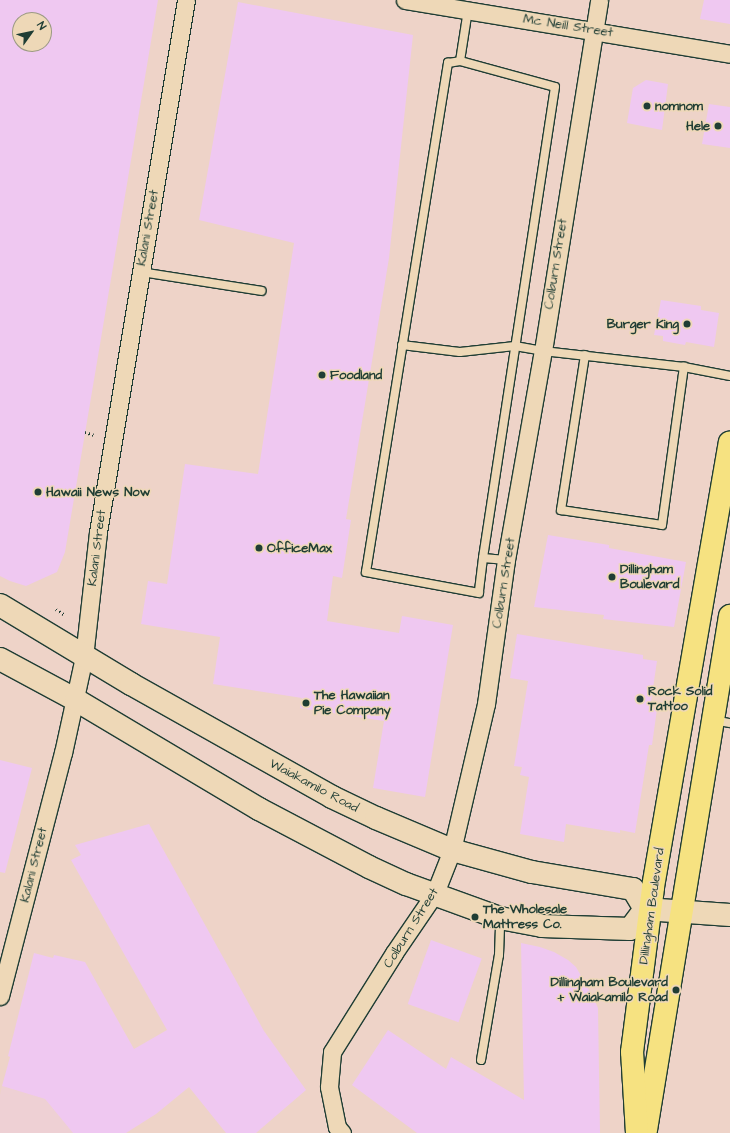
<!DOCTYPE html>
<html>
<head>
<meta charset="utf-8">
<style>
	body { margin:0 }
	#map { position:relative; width:730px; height:1133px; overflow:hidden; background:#eed3c8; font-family:"Architects Daughter",sans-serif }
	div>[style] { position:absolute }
	.built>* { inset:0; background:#eed0d4 }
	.building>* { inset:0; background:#efc8f1; transform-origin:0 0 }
	.path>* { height:2.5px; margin-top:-1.25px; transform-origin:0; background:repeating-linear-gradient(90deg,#1f3d34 0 1px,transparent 0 4px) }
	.roads { filter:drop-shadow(1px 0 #1f3d34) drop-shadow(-1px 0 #1f3d34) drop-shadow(0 1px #1f3d34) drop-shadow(0 -1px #1f3d34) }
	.service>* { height:8px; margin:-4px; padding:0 4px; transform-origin:4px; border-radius:4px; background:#eed8b7 }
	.minor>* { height:17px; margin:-8.5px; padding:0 8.5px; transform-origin:8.5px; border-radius:8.5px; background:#eed8b7 }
	.secondary>* { height:22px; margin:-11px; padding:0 11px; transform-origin:11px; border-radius:11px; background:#eed8b7 }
	.primary>* { height:22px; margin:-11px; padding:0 11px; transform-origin:11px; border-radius:11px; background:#f6e281 }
	.dots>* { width:11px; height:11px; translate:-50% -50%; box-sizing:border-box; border:2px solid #eed8b7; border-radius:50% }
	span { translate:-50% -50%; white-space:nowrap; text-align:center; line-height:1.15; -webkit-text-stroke:3px #eed8b7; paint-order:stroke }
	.street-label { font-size:13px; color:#1f3d34 }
	.poi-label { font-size:13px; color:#1f3d34; font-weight:700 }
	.left { translate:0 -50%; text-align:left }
	.right { translate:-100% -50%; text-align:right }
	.north { position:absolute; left:12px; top:12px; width:40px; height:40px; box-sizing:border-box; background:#eed8b7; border:1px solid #9b9a83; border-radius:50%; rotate:57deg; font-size:11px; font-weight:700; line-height:16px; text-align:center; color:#1f3d34 }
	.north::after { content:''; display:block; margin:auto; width:14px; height:18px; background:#1f3d34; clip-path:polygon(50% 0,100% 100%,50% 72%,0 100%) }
</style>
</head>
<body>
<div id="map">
	<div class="built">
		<div style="clip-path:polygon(2px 1086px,45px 1099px,73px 1133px,0 1133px,0 1095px)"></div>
	</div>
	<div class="building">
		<div style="clip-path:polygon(evenodd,0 0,158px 0,65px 552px,57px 572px,26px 586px,10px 581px,0 576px,0 0,20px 20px,44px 20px,44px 44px,20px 44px,20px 20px)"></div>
		<div style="clip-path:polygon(704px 0,730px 0,730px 24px,700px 19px)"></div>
		<div style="clip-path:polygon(238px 2px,413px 35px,389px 258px,346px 519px,351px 520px,342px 578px,333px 576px,327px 621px,399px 633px,402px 616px,453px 625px,425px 797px,373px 788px,384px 721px,300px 708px,302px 698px,213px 684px,220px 637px,141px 624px,148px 581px,167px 584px,185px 464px,258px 474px,294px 243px,199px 220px)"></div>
		<div style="clip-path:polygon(646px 80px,668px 84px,662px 130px,627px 123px,633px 88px)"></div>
		<div style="clip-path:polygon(709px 104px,730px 107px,730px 148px,702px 144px)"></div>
		<div style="clip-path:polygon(661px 300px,701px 306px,701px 310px,719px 313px,714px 347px,686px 342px,685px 345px,663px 341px,663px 336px,654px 335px)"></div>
		<div style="clip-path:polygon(548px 535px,609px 545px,609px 548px,686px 562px,674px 627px,603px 619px,604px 615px,534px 607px)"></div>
		<div style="clip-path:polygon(517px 634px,643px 655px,643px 659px,657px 661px,650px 708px,657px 709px,652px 745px,649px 745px,635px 833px,620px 830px,620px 833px,566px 824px,564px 842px,520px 834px,529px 777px,520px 775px,522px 767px,514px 766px,528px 681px,510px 678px)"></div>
		<div style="clip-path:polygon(0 760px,32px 768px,5px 873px,0 872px)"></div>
		<div style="clip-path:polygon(149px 824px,264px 1031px,306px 1090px,256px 1133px,226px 1133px,189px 1087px,156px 1114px,126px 1133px,73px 1133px,45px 1099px,2px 1086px,10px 1057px,8px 1056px,34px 953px,53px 958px,54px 955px,85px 962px,134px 1049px,167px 1030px,71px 860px,81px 855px,75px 845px)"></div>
		<div style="left:431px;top:940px;width:54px;height:68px;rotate:20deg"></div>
		<div style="clip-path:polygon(521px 943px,540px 947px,554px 952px,568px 960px,576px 967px,594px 999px,598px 1008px,600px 1133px,417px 1133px,352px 1085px,388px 1030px,446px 1069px,451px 1057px,524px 1100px)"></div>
	</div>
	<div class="path">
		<div style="left:85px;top:432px;width:9px;rotate:18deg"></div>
		<div style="left:56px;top:609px;width:11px;rotate:34deg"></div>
	</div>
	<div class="roads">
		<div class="service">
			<div style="left:460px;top:61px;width:98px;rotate:15.3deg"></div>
			<div style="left:555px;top:87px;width:476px;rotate:98.7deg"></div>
			<div style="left:483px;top:558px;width:35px;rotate:97deg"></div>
			<div style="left:479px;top:593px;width:115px;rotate:-169.5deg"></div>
			<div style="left:366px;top:572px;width:516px;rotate:-80.85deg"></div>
			<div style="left:448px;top:63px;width:12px;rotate:-9deg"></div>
			<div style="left:460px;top:61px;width:52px;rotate:-81.1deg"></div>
			<div style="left:141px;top:272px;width:122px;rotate:8.9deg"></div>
			<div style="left:402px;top:345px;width:58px;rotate:6.9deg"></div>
			<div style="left:460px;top:352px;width:55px;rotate:-6.2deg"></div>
			<div style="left:515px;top:346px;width:28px;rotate:10deg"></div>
			<div style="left:543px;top:351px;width:142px;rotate:6.5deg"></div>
			<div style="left:684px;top:367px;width:47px;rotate:11.1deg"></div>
			<div style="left:585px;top:355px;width:157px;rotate:98.8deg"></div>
			<div style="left:561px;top:510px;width:102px;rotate:8.4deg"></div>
			<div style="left:662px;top:525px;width:160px;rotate:-82.1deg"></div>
			<div style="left:483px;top:558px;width:23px;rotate:5deg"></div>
			<div style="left:714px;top:720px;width:16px;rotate:11deg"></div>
			<div style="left:481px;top:1060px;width:107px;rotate:-80.3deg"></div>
			<div style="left:499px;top:955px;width:36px;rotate:-88deg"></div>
		</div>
		<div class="minor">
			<div style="left:405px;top:0;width:329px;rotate:9.4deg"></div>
			<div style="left:0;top:996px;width:251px;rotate:-75.5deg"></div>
			<div style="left:63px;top:753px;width:98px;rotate:-77.7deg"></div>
			<div style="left:84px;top:657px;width:126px;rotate:-83.6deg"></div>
			<div style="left:98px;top:532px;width:539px;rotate:-80.61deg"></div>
			<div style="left:342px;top:1133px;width:8px;rotate:-130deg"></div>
			<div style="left:337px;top:1127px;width:41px;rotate:-101.3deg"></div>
			<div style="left:329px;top:1087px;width:35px;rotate:-85deg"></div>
			<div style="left:332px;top:1052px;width:117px;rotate:-57.9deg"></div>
			<div style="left:394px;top:953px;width:73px;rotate:-55.7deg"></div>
			<div style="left:435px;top:893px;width:46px;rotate:-68.4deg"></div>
			<div style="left:452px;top:850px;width:150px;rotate:-76.9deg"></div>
			<div style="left:486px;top:704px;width:145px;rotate:-82.1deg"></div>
			<div style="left:506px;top:560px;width:212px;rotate:-80deg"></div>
			<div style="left:543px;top:351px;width:355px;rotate:-80.9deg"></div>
		</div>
		<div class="secondary">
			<div style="left:0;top:605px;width:153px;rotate:31.1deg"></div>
			<div style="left:131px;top:684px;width:231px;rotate:29.3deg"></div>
			<div style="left:332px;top:797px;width:49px;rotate:25.5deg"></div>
			<div style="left:376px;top:818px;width:82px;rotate:22.8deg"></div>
			<div style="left:452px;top:850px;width:83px;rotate:15.4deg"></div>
			<div style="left:532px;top:872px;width:102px;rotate:9.6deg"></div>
			<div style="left:633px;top:889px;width:23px;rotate:59deg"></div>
			<div style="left:0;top:659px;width:86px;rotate:28.3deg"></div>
			<div style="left:76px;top:700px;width:213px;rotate:30.8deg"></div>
			<div style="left:259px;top:809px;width:124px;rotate:27.8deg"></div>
			<div style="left:369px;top:867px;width:41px;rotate:24.7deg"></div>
			<div style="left:406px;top:884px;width:100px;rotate:19.9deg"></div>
			<div style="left:500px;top:918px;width:43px;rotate:10.8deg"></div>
			<div style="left:542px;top:926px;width:88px;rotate:2deg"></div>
			<div style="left:630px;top:929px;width:25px;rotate:-53deg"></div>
			<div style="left:645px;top:909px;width:85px;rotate:4deg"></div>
		</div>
		<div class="primary">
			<div style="left:646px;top:1130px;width:521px;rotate:-80.72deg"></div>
			<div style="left:637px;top:1133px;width:81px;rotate:-93.5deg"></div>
			<div style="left:632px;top:1052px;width:166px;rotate:-82.7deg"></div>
			<div style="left:653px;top:887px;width:451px;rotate:-80.2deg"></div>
		</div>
	</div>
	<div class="dots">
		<div style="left:647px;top:106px;background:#1f3d34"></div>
		<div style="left:718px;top:126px;background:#1f3d34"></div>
		<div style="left:687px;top:324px;background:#1f3d34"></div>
		<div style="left:322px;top:375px;background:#1f3d34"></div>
		<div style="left:38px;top:492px;background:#1f3d34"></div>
		<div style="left:259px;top:548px;background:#1f3d34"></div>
		<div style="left:612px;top:577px;background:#1f3d34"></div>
		<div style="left:640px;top:699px;background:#1f3d34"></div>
		<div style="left:306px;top:703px;background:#1f3d34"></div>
		<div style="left:475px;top:917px;background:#1f3d34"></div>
		<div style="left:676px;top:990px;background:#1f3d34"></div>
	</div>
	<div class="street-label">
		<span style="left:568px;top:26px;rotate:9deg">Mc Neill Street</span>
		<span style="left:148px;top:228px;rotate:-80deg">Kalani Street</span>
		<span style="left:556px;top:264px;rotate:-81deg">Colburn Street</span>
		<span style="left:97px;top:548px;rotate:-83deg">Kalani Street</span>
		<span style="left:504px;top:583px;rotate:-81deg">Colburn Street</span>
		<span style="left:314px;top:786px;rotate:28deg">Waiakamilo Road</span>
		<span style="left:34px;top:865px;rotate:-76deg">Kalani Street</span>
		<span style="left:652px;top:906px;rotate:-82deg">Dillingham Boulevard</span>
		<span style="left:411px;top:928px;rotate:-58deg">Colburn Street</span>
	</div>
	<div class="poi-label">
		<span class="left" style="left:655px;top:106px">nomnom</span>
		<span class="right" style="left:710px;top:126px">Hele</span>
		<span class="right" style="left:679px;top:324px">Burger King</span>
		<span class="left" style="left:330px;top:375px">Foodland</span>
		<span class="left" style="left:46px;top:492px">Hawaii News Now</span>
		<span class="left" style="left:267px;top:548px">OfficeMax</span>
		<span class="left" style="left:620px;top:577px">Dillingham<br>Boulevard</span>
		<span class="left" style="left:648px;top:699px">Rock Solid<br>Tattoo</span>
		<span class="left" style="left:314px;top:703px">The Hawaiian<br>Pie Company</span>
		<span class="left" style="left:483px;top:917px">The Wholesale<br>Mattress Co.</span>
		<span class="right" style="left:668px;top:990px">Dillingham Boulevard<br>+ Waiakamilo Road</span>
	</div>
	<div class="north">N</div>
</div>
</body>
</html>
